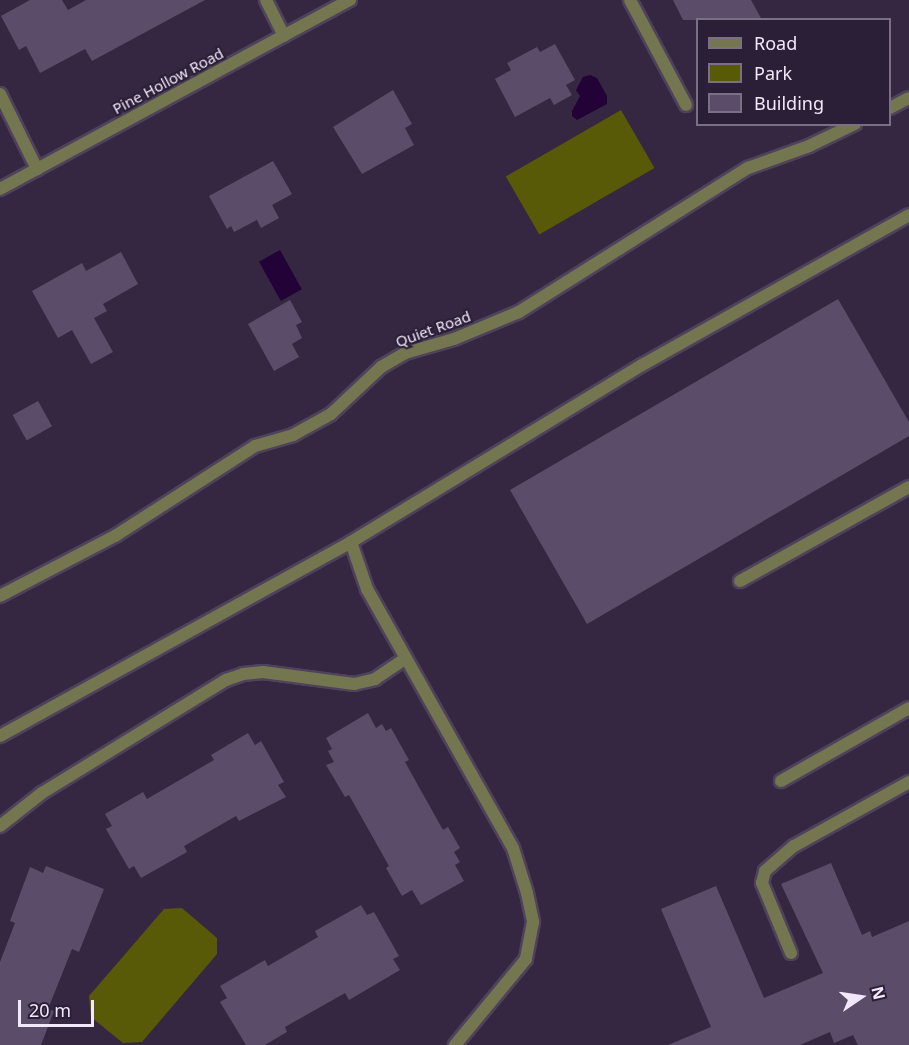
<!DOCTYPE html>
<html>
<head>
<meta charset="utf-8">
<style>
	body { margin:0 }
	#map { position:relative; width:909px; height:1045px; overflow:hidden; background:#352741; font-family:"Noto Sans",sans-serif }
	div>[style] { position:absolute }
	.green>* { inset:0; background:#595a08; transform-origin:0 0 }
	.water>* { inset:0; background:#230237; transform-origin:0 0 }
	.building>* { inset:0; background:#5b4d69; transform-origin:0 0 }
	.roads { filter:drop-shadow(2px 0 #4f425b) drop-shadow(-2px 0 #4f425b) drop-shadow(0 2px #4f425b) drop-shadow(0 -2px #4f425b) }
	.lane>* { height:12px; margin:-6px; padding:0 6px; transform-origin:6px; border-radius:6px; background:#747650 }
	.street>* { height:12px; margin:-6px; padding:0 6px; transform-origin:6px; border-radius:6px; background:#747650 }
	span { translate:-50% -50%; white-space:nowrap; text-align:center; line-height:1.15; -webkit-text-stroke:4.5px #2b1e37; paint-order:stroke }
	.street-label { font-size:15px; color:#f1e9fa }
	.legend { position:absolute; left:696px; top:18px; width:195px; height:108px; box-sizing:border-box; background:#2b1e37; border:2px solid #7a6f85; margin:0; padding:8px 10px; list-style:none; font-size:18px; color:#f1e9fa }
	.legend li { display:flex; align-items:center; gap:12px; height:30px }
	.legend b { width:30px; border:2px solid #7a6f85 }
	.north { position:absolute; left:831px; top:967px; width:60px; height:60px; -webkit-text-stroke:4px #2b1e37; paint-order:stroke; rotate:77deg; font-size:16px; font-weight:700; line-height:24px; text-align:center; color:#f1e9fa }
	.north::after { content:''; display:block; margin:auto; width:21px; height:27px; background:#f1e9fa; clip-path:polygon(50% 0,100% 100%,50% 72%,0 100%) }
	.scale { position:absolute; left:18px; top:1000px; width:76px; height:27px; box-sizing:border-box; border:3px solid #f1e9fa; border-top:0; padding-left:8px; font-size:18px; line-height:21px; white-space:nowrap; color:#f1e9fa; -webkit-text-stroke:4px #2b1e37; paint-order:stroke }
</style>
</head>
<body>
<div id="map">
	<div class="green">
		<div style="left:621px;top:110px;width:67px;height:133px;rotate:60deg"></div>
		<div style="clip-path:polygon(182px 908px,217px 938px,217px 954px,142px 1042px,123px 1043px,91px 1017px,89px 996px,164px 909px)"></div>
	</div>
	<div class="water">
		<div style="clip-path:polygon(590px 75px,597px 78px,607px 96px,607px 104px,577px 120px,572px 116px,572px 111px,580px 96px,576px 90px,583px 77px)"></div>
		<div style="left:280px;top:250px;width:45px;height:24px;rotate:61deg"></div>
	</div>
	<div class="building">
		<div style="clip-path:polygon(30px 0,62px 0,68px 10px,86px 0,205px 0,92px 61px,85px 49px,40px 73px,26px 46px,19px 50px,1px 16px)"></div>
		<div style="clip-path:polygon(673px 0,751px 0,762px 20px,683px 20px)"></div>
		<div style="clip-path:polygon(555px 44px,575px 80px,566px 85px,572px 95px,554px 105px,550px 98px,515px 117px,495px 79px,511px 70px,507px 63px,537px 47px,540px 52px)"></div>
		<div style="clip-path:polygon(393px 90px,412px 124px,405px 128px,414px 145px,362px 174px,333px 127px)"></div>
		<div style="clip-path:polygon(273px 161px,292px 194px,272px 205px,279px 218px,261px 228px,257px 220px,234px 232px,231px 226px,227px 229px,209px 196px)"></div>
		<div style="clip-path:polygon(121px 252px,138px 284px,103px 304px,107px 311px,94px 318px,113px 352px,91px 364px,72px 330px,58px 338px,32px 291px,82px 263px,86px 271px)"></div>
		<div style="clip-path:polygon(838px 299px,909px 422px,909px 436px,587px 624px,510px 490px)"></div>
		<div style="clip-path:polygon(290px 300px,302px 322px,296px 325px,302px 338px,292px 344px,299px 357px,274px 371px,248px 324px)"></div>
		<div style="left:38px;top:401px;width:29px;height:29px;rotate:61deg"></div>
		<div style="clip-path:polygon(368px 713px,376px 728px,382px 724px,386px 731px,391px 728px,409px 760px,405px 762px,443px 830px,448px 827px,460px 848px,454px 852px,460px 862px,455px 865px,464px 881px,421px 905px,412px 890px,402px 896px,386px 868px,389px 866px,349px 795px,345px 797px,326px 765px,334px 762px,328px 751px,332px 749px,326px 738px)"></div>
		<div style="clip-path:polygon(248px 733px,255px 745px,261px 741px,284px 782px,278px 785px,286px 797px,239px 821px,236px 816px,184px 846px,187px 852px,141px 878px,134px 866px,129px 869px,106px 829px,112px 826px,105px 814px,143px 792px,147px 799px,214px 760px,211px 755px)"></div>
		<div style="clip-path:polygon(831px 863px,862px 935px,870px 931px,872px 937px,909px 921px,909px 1045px,858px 1045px,853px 1035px,834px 1043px,830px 1032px,800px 1045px,668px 1045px,711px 1027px,661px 909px,716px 886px,764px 998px,823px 973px,781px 884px)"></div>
		<div style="clip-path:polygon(46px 866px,104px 889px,79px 952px,72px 949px,48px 1009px,54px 1011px,41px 1045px,0 1045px,0 962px,15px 923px,10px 921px,30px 867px,43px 873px)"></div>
		<div style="clip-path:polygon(361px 905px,367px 915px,374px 912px,399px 956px,393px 959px,400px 970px,349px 1000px,345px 993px,285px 1027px,287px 1032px,265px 1045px,246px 1045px,220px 1002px,227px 998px,220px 986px,265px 960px,268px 966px,318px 937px,315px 931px)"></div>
	</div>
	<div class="roads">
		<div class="lane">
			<div style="left:630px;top:0;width:119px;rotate:61.9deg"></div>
			<div style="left:351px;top:542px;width:50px;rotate:71.2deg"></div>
			<div style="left:367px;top:589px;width:297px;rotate:60.6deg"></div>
			<div style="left:513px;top:848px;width:47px;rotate:72.7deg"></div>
			<div style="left:527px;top:893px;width:30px;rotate:78deg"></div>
			<div style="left:533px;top:922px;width:38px;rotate:101deg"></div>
			<div style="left:526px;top:959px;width:112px;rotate:129.5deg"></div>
			<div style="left:740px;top:581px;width:193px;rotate:-29.1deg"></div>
			<div style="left:781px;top:781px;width:147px;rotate:-29.7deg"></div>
			<div style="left:0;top:826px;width:53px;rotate:-38.2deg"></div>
			<div style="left:42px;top:793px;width:216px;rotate:-31.6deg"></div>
			<div style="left:226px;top:680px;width:18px;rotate:-19deg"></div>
			<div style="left:243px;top:674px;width:20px;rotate:-6deg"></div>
			<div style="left:263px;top:672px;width:92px;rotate:7.5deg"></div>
			<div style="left:354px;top:684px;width:22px;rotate:-13deg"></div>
			<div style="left:375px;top:679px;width:37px;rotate:-34deg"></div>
			<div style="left:791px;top:953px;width:76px;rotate:-112.5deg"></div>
			<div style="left:762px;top:883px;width:12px;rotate:-76deg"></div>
			<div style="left:765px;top:871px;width:38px;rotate:-41deg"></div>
			<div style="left:794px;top:846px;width:132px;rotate:-29.1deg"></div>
		</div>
		<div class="street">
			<div style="left:266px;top:0;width:40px;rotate:63.4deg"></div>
			<div style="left:0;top:94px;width:84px;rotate:63.7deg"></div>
			<div style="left:890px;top:108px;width:21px;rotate:-28deg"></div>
			<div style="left:0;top:189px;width:398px;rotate:-28.4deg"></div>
			<div style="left:0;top:596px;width:130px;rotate:-27.6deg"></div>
			<div style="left:115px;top:536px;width:166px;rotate:-32.7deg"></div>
			<div style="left:255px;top:446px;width:40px;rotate:-16deg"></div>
			<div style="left:293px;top:435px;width:43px;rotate:-28.9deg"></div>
			<div style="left:331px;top:414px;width:69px;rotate:-43.2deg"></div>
			<div style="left:381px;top:367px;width:28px;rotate:-30deg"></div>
			<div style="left:405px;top:353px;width:51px;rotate:-15.9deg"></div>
			<div style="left:454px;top:339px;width:70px;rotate:-22.6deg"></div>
			<div style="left:519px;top:312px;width:271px;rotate:-32.2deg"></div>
			<div style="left:748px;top:168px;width:65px;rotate:-19.8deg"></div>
			<div style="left:809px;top:146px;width:51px;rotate:-25.6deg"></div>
			<div style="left:0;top:736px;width:401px;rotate:-28.9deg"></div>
			<div style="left:351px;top:542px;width:341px;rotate:-31.3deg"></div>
			<div style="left:642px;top:365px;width:306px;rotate:-29.3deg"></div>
		</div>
	</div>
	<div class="street-label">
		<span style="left:168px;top:81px;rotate:-28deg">Pine Hollow Road</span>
		<span style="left:433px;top:329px;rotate:-20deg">Quiet Road</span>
	</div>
	<ul class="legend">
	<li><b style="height:8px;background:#747650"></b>Road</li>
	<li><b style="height:16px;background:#595a08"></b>Park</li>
	<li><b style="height:16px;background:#5b4d69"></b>Building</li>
	</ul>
	<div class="north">N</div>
	<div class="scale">20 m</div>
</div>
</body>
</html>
